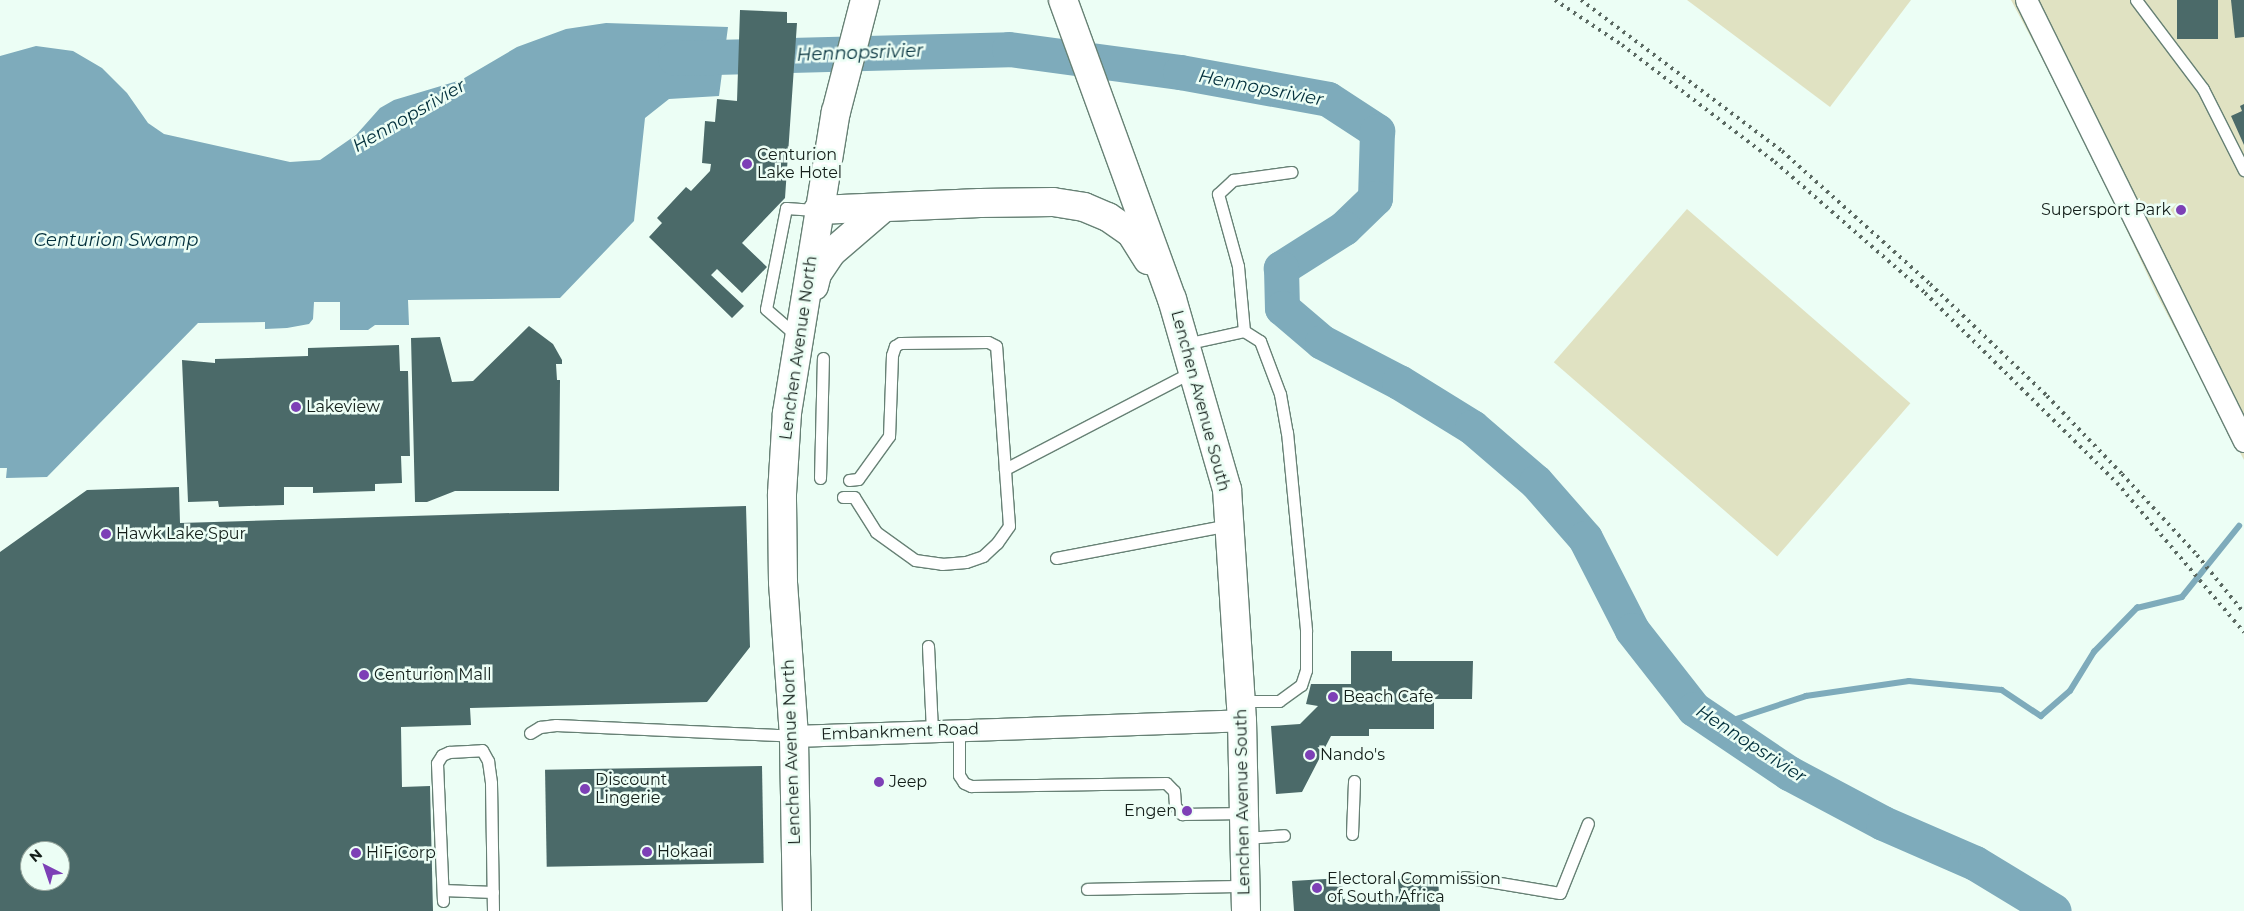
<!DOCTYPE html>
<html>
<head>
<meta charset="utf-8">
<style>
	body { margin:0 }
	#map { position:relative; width:2244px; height:911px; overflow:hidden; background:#ecfef5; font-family:Montserrat,sans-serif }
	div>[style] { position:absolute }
	.green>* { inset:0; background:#e0e2c2; transform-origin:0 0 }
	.water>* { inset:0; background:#7eabbb }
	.stream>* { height:5.5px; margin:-2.75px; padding:0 2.75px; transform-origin:2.75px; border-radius:2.75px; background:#7eabbb }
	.river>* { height:35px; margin:-17.5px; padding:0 17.5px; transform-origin:17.5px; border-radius:17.5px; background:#7eabbb }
	.building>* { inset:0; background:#4b6a69; transform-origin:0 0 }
	.roads { filter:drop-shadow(1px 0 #678175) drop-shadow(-1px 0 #678175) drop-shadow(0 1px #678175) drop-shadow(0 -1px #678175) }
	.service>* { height:11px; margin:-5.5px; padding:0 5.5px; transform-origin:5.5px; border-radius:5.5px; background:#fff }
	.minor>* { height:21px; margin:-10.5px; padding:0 10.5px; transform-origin:10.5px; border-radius:10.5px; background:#fff }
	.secondary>* { height:28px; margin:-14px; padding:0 14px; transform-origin:14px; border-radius:14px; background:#fff }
	.rail>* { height:4px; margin-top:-2px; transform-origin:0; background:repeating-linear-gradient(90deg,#5b6962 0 2.5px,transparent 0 7.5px) }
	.dots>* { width:14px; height:14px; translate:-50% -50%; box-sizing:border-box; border:2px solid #ecfef5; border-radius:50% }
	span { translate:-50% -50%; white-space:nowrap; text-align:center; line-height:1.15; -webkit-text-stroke:5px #ecfef5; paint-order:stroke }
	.poi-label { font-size:16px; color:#141f1a }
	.left { translate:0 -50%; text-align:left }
	.right { translate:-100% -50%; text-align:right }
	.street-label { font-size:16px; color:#141f1a }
	.water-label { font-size:18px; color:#022f3b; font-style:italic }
	.north { position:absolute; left:20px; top:841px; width:50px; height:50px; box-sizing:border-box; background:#ecfef5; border:1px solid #96a59d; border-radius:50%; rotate:319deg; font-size:14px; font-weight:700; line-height:20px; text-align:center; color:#141f1a }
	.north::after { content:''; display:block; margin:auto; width:18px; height:22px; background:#7d40b6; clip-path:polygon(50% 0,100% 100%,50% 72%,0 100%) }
</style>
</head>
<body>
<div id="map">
	<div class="green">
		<div style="clip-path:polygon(1687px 0,1911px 0,1830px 107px)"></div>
		<div style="clip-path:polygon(2011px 0,2244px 0,2244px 460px,2156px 293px,2078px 126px)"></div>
		<div style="left:1687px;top:209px;width:296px;height:203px;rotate:41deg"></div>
	</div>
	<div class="water">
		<div style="clip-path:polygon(606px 23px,728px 27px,719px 96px,669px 99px,645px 118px,634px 221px,560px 298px,408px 300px,409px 325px,375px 325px,368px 330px,340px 330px,340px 302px,314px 302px,313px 319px,309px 324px,287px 328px,265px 329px,265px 322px,198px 323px,47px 477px,6px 478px,7px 468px,0 468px,0 56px,36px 46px,73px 51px,102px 68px,127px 93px,148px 123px,164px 134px,290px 162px,320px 160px,356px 135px,380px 108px,394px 100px,461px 80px,517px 47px,566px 29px)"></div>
	</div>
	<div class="stream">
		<div style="left:1718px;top:725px;width:93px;rotate:-18.2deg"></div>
		<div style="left:1806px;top:696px;width:104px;rotate:-8.3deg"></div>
		<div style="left:1909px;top:681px;width:93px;rotate:5.5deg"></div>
		<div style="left:2002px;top:690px;width:47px;rotate:33.7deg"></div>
		<div style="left:2041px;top:716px;width:38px;rotate:-41deg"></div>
		<div style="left:2070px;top:691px;width:46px;rotate:-58.4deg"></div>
		<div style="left:2094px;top:652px;width:62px;rotate:-45.7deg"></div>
		<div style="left:2137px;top:608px;width:46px;rotate:-13.7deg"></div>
		<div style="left:2182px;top:597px;width:91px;rotate:-51.2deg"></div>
	</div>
	<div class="river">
		<div style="left:675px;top:58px;width:334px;rotate:-1.5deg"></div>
		<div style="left:1009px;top:49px;width:173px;rotate:7.7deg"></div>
		<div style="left:1180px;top:72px;width:150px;rotate:10.3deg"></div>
		<div style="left:1328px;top:99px;width:59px;rotate:33.1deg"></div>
		<div style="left:1377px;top:131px;width:67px;rotate:91.7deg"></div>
		<div style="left:1375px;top:198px;width:43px;rotate:135.9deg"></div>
		<div style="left:1344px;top:228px;width:75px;rotate:147.6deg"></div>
		<div style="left:1281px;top:268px;width:40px;rotate:88.6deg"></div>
		<div style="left:1282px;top:308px;width:52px;rotate:40.4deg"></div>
		<div style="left:1322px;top:342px;width:87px;rotate:27.5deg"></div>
		<div style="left:1399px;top:382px;width:86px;rotate:31.7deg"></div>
		<div style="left:1472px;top:427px;width:84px;rotate:40.7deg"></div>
		<div style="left:1536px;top:482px;width:74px;rotate:48.8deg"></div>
		<div style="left:1585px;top:538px;width:103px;rotate:62.9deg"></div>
		<div style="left:1632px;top:630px;width:100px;rotate:51.9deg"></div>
		<div style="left:1694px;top:709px;width:115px;rotate:34deg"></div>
		<div style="left:1789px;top:773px;width:106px;rotate:28deg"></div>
		<div style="left:1883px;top:823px;width:100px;rotate:23.5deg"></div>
		<div style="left:1975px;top:863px;width:92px;rotate:31.3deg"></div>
	</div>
	<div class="building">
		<div style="left:2177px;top:0;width:41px;height:39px"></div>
		<div style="clip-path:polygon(2231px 0,2244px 0,2244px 37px,2235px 38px)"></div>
		<div style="clip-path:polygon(740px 10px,787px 12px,787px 23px,797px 23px,785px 198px,742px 243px,767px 267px,742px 293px,717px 269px,711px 275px,744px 306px,732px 318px,649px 237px,662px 223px,657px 218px,686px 187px,691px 191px,710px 171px,711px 164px,702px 163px,705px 121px,715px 122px,717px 99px,737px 101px)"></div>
		<div style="clip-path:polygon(2244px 104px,2244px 145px,2231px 116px,2242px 111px,2240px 106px)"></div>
		<div style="clip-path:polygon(529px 326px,553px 344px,562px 360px,562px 364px,556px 364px,557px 380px,560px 380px,559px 491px,455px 491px,427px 502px,415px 502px,411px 338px,440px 337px,452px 382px,473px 381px)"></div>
		<div style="clip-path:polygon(399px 345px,400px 371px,408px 371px,410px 456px,401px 456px,402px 483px,375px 484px,375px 491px,313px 493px,313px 487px,284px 487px,284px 505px,219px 507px,218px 501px,188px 502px,182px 360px,215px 363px,215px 359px,308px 356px,308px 348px)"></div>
		<div style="clip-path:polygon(evenodd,179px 487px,180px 523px,746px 506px,750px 647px,707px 702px,470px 708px,471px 725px,401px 727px,402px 787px,430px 786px,433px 911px,0 911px,0 552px,87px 490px,179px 487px,30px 851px,60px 851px,60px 881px,30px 881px,30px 851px)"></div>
		<div style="clip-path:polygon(1351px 651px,1392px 651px,1392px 661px,1473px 661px,1472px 699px,1434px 699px,1434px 729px,1369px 729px,1369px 736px,1331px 736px,1302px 792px,1276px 794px,1271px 726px,1300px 724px,1318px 706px,1306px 704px,1311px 684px,1351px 684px)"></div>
		<div style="left:762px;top:766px;width:97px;height:217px;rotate:89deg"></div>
		<div style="clip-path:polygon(1438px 877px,1440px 911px,1294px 911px,1292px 881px,1342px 878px,1343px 899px,1399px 896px,1398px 879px)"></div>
	</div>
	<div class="roads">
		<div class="service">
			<div style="left:2136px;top:0;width:111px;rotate:53deg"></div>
			<div style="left:2203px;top:89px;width:91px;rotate:63.2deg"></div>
			<div style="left:1244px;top:331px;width:65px;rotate:-95.3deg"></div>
			<div style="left:1238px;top:266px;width:75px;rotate:-105.5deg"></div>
			<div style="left:1218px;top:194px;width:21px;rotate:-43deg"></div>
			<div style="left:1233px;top:180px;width:59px;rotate:-7.9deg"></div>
			<div style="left:797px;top:336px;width:41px;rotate:-138.9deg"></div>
			<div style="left:766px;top:309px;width:103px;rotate:-78.8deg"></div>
			<div style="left:786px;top:208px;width:32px;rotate:4deg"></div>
			<div style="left:1185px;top:344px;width:60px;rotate:-12.4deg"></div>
			<div style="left:1244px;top:331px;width:19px;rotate:32deg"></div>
			<div style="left:1260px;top:341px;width:57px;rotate:69.3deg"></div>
			<div style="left:1280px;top:394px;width:39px;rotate:80deg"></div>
			<div style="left:1287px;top:432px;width:200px;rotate:84.5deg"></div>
			<div style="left:1306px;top:631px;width:39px;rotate:90deg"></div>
			<div style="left:1306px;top:670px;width:16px;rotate:108deg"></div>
			<div style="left:1301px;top:685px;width:27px;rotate:144deg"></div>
			<div style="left:1279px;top:701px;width:38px;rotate:180deg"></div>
			<div style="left:1005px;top:469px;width:212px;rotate:-27.5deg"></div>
			<div style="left:820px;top:478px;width:120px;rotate:-88.6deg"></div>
			<div style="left:843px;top:497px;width:11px"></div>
			<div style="left:854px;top:497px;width:41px;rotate:57.8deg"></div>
			<div style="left:876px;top:532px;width:48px;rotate:35.7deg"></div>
			<div style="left:915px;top:560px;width:27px;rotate:8deg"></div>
			<div style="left:942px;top:564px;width:24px;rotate:-5deg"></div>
			<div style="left:966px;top:562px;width:18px;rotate:-19deg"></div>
			<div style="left:983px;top:556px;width:19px;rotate:-43deg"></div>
			<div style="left:997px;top:543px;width:21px;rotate:-55deg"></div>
			<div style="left:1009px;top:526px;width:180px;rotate:-94.1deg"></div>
			<div style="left:996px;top:346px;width:9px;rotate:-153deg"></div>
			<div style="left:988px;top:342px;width:88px;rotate:179.3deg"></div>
			<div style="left:900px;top:343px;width:6px;rotate:149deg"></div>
			<div style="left:895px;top:346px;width:9px;rotate:108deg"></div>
			<div style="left:892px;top:355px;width:81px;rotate:92.1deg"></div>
			<div style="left:889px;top:436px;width:53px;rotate:125.8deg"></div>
			<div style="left:858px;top:479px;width:9px;rotate:174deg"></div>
			<div style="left:1056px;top:558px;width:176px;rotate:-10.8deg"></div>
			<div style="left:928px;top:646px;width:85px;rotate:87.3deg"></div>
			<div style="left:959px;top:731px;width:44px;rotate:90deg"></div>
			<div style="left:959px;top:775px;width:9px;rotate:58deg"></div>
			<div style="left:964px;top:783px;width:8px;rotate:23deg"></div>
			<div style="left:971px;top:786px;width:195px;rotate:-0.9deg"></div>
			<div style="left:1166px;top:783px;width:11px;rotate:45deg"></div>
			<div style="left:1174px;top:791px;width:15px;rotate:86deg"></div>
			<div style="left:1175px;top:806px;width:11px;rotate:49deg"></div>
			<div style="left:1182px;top:814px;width:62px;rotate:-0.9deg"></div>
			<div style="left:530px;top:733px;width:12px;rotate:-31deg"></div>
			<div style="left:540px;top:727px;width:16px;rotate:-7deg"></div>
			<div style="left:556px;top:725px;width:238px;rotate:2.6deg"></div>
			<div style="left:1352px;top:834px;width:53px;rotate:-87.8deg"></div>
			<div style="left:1245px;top:838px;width:39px;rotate:-4deg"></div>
			<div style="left:1464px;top:877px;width:97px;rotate:9.5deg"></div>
			<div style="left:1560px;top:893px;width:75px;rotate:-68.2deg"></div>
			<div style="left:1087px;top:889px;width:158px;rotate:-1.1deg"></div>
			<div style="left:443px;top:890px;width:50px;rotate:2.3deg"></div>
			<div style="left:443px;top:901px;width:138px;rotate:-92.5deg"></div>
			<div style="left:437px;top:763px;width:9px;rotate:-58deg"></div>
			<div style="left:442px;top:755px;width:8px;rotate:-23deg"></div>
			<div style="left:449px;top:752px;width:33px;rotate:-3deg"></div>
			<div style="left:482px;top:750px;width:13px;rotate:61deg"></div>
			<div style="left:488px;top:761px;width:22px;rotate:82deg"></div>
			<div style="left:491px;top:783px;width:128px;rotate:89.1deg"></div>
		</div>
		<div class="minor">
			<div style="left:2026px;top:0;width:492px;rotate:63.7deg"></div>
			<div style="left:794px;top:736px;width:448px;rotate:-2deg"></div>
		</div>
		<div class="secondary">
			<div style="left:1063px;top:0;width:318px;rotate:70deg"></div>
			<div style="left:1172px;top:299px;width:198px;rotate:73.9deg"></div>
			<div style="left:1227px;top:489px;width:231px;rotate:86.3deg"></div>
			<div style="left:1242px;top:720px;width:191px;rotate:88.8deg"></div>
			<div style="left:818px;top:210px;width:162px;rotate:-2.5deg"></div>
			<div style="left:980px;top:203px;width:73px;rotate:-0.8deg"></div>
			<div style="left:1053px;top:202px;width:31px;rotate:9deg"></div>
			<div style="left:1084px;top:207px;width:26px;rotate:23deg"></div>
			<div style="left:1108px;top:217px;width:28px;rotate:35deg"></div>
			<div style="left:1131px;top:233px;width:32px;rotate:58deg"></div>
			<div style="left:814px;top:286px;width:12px;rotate:-76deg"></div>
			<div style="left:817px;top:274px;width:25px;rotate:-56deg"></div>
			<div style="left:831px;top:253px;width:66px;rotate:-40.7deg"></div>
			<div style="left:797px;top:911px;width:175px;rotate:-91deg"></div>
			<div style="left:794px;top:736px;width:154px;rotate:-94.1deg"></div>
			<div style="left:783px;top:582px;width:88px;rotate:-90.7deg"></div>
			<div style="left:782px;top:494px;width:81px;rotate:-86.5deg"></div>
			<div style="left:787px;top:413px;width:305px;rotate:-80.8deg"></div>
			<div style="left:836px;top:112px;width:116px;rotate:-75.5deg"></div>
		</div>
	</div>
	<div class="rail">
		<div style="left:1555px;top:0;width:81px;rotate:33.9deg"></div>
		<div style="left:1622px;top:45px;width:193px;rotate:37.4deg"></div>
		<div style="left:1775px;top:162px;width:199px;rotate:41.1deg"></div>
		<div style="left:1925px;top:293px;width:270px;rotate:44.7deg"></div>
		<div style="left:2117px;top:483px;width:196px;rotate:49.6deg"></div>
		<div style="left:1581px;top:0;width:251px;rotate:36.9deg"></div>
		<div style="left:1782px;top:151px;width:199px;rotate:41.9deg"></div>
		<div style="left:1930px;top:284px;width:162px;rotate:43.7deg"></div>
		<div style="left:2047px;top:396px;width:108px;rotate:46.1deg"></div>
		<div style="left:2122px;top:474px;width:110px;rotate:47.2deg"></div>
		<div style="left:2197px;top:555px;width:75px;rotate:51deg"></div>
	</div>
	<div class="dots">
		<div style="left:747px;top:164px;background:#7d40b6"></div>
		<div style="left:2181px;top:210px;background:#7d40b6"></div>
		<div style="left:296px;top:407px;background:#7d40b6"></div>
		<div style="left:106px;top:534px;background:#7d40b6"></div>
		<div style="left:364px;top:675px;background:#7d40b6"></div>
		<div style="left:1333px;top:697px;background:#7d40b6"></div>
		<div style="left:1310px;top:755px;background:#7d40b6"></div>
		<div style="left:879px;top:782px;background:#7d40b6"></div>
		<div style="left:585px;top:789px;background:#7d40b6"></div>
		<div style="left:1187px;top:811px;background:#7d40b6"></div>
		<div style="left:647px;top:852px;background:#7d40b6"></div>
		<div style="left:356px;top:853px;background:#7d40b6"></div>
		<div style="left:1317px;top:888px;background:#7d40b6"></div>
	</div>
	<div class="poi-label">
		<span class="left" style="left:757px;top:164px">Centurion<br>Lake Hotel</span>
		<span class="right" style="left:2171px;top:210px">Supersport Park</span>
		<span class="left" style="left:306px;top:407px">Lakeview</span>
		<span class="left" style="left:116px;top:534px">Hawk Lake Spur</span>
		<span class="left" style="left:374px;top:675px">Centurion Mall</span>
		<span class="left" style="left:1343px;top:697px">Beach Cafe</span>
		<span class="left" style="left:1320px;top:755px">Nando's</span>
		<span class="left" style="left:595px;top:789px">Discount<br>Lingerie</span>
		<span class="left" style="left:889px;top:782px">Jeep</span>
		<span class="right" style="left:1177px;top:811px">Engen</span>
		<span class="left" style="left:657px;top:852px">Hokaai</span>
		<span class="left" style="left:366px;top:853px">HiFiCorp</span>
		<span class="left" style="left:1327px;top:888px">Electoral Commission<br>of South Africa</span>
	</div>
	<div class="street-label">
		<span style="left:799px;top:348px;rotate:-82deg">Lenchen Avenue North</span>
		<span style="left:1200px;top:401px;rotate:75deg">Lenchen Avenue South</span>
		<span style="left:900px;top:732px;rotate:-2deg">Embankment Road</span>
		<span style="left:792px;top:752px;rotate:-92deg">Lenchen Avenue North</span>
		<span style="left:1243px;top:802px;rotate:-91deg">Lenchen Avenue South</span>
	</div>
	<div class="water-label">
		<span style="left:860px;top:53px;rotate:-2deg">Hennopsrivier</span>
		<span style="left:1261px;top:88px;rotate:11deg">Hennopsrivier</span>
		<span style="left:409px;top:116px;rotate:-30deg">Hennopsrivier</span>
		<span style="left:116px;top:240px">Centurion Swamp</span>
		<span style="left:1751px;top:744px;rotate:33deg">Hennopsrivier</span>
	</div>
	<div class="north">N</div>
</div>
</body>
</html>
